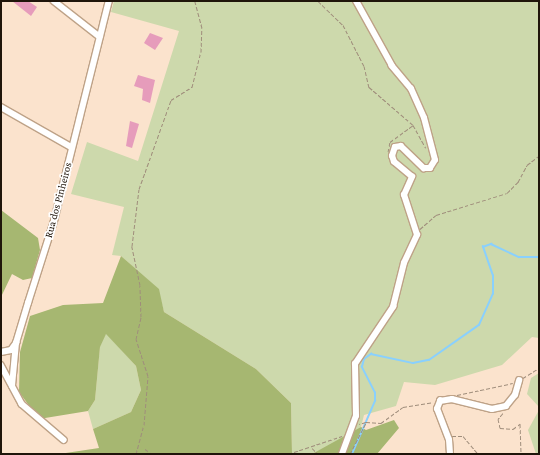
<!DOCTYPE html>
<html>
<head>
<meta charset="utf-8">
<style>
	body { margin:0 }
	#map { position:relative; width:540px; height:455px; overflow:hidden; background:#fbe3cd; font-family:"Crimson Pro",serif }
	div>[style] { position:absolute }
	.green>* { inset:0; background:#cdd9ac }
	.forest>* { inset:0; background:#a6b771 }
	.stream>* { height:1.5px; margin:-0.75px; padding:0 0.75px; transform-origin:0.75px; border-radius:0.75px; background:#89d0fe }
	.building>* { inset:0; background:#e69cbb }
	.path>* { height:1px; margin-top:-0.5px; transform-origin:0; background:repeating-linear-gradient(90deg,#9f8d7b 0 4px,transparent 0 6px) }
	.roads { filter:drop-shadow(1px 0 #bea287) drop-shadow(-1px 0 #bea287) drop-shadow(0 1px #bea287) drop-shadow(0 -1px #bea287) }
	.minor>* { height:5.5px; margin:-2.75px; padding:0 2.75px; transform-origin:2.75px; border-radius:2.75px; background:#fff }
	span { translate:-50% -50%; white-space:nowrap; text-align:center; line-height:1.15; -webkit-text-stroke:3.5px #fff; paint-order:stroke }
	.street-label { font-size:11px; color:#1f150a }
	.frame { position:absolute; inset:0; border:2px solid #1f150a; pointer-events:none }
</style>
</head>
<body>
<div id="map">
	<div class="green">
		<div style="clip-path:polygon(114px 1px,539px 1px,539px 338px,532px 337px,502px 365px,435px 385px,404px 382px,396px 406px,364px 415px,361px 427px,351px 435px,312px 454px,292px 454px,291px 403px,256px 369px,164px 312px,158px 289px,121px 256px,112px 255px,124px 207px,71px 194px,87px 142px,138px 161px,179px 31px,111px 12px)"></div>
		<div style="clip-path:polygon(106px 333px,136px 366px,141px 390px,131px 412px,93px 429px,88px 411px,95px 400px,100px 346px)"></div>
		<div style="clip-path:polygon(539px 373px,539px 407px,527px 394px,531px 378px)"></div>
		<div style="clip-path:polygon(539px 410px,539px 454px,536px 454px,528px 430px)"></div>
	</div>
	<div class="forest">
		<div style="clip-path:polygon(1px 210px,38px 238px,40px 250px,32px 278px,23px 280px,12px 274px,1px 297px)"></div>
		<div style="clip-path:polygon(121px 256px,159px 289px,164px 312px,256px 369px,291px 403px,292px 454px,59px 454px,99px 448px,93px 429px,131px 412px,141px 390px,136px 366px,106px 334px,100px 347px,95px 400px,88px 411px,39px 419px,19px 392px,20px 352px,30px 316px,63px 305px,103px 303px)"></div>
		<div style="clip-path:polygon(394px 420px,399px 428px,377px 454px,312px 454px,361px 427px,366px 430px)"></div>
	</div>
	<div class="stream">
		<div style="left:352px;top:454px;width:58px;rotate:-66.5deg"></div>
		<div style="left:375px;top:401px;width:8px;rotate:-90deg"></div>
		<div style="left:375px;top:393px;width:29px;rotate:-117deg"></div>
		<div style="left:362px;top:367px;width:8px;rotate:-76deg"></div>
		<div style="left:364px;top:359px;width:9px;rotate:-36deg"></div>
		<div style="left:371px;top:354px;width:43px;rotate:12.1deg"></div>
		<div style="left:413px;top:363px;width:16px;rotate:-11deg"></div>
		<div style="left:429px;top:360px;width:61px;rotate:-35deg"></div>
		<div style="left:479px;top:325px;width:34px;rotate:-66deg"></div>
		<div style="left:493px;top:294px;width:18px;rotate:-90deg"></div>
		<div style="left:493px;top:276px;width:31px;rotate:-109deg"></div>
		<div style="left:483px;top:247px;width:9px;rotate:-21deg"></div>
		<div style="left:491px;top:244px;width:31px;rotate:25deg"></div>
		<div style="left:519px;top:257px;width:20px"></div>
	</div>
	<div class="building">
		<div style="clip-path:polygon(12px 1px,28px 1px,37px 7px,31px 16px)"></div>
		<div style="clip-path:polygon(150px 33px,163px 38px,155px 50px,144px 43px)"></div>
		<div style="clip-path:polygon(138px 75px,155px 80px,150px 103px,142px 100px,143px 89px,134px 86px)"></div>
		<div style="clip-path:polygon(130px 121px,139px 124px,132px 148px,126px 146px)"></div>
	</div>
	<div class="path">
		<div style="left:318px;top:1px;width:35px;rotate:44deg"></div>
		<div style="left:343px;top:25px;width:46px;rotate:62.9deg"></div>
		<div style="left:364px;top:66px;width:22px;rotate:77deg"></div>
		<div style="left:369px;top:87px;width:58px;rotate:40.8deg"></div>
		<div style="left:413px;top:125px;width:26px;rotate:61deg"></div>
		<div style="left:388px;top:152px;width:10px;rotate:-79deg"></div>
		<div style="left:390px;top:142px;width:29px;rotate:-36deg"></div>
		<div style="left:420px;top:229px;width:21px;rotate:-41deg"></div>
		<div style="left:436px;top:215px;width:74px;rotate:-17.2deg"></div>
		<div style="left:507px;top:193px;width:16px;rotate:-45deg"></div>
		<div style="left:518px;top:182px;width:19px;rotate:-62deg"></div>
		<div style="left:527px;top:165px;width:15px;rotate:-37deg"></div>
		<div style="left:523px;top:378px;width:19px;rotate:-32deg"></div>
		<div style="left:457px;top:395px;width:57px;rotate:-12.1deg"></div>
		<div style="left:503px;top:413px;width:8px;rotate:130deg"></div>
		<div style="left:498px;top:419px;width:9px;rotate:77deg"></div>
		<div style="left:500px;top:428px;width:13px;rotate:4deg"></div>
		<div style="left:513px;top:429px;width:9px;rotate:-36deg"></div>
		<div style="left:520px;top:424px;width:30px;rotate:88deg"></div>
		<div style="left:366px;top:422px;width:15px;rotate:4deg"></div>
		<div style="left:381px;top:423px;width:27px;rotate:-36deg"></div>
		<div style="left:403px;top:407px;width:30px;rotate:-9deg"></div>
		<div style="left:452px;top:436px;width:11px"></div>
		<div style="left:463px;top:436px;width:23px;rotate:50deg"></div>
		<div style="left:312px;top:448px;width:8px;rotate:45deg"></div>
		<div style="left:145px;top:449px;width:9px;rotate:36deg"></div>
		<div style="left:136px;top:454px;width:30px;rotate:-75deg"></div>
		<div style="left:144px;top:425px;width:49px;rotate:-85.3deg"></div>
		<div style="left:148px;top:376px;width:39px;rotate:-108deg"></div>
		<div style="left:136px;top:339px;width:23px;rotate:-77deg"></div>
		<div style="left:141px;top:317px;width:32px;rotate:-92deg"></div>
		<div style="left:140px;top:285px;width:40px;rotate:-102deg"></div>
		<div style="left:132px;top:246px;width:57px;rotate:-83deg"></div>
		<div style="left:139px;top:189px;width:95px;rotate:-70.2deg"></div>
		<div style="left:171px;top:100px;width:25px;rotate:-32deg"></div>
		<div style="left:192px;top:87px;width:36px;rotate:-76deg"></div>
		<div style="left:201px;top:52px;width:24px;rotate:-88deg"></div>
		<div style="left:202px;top:28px;width:28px;rotate:-105deg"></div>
		<div style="left:243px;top:454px;width:9px"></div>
		<div style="left:288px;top:454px;width:57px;rotate:-18.4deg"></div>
		<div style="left:350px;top:454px;width:36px;rotate:-63deg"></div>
		<div style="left:366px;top:422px;width:7px;rotate:164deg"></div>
	</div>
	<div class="roads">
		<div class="minor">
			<div style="left:54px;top:1px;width:58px;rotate:38deg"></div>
			<div style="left:1px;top:107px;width:81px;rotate:29.7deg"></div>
			<div style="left:1px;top:352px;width:10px;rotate:-11deg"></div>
			<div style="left:11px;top:350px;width:9px;rotate:-54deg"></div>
			<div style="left:16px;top:343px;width:42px;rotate:-73.3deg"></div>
			<div style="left:28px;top:303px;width:86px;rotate:-72.4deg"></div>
			<div style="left:54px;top:221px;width:227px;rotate:-76deg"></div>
			<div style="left:1px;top:365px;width:44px;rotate:61.7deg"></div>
			<div style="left:22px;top:404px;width:55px;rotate:40.6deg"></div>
			<div style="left:12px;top:386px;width:43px;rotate:-84.7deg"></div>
			<div style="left:342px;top:454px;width:40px;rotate:-69.8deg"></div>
			<div style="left:356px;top:416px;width:52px;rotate:-91.1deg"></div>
			<div style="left:355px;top:364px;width:69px;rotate:-56.3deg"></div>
			<div style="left:393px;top:307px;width:45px;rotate:-76deg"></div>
			<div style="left:404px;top:263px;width:31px;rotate:-65deg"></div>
			<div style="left:417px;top:235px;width:42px;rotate:-108deg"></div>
			<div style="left:404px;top:195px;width:20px;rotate:-66deg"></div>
			<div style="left:412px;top:177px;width:23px;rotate:-140deg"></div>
			<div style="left:394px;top:162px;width:6px;rotate:-108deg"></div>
			<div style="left:392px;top:156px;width:9px;rotate:-72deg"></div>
			<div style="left:395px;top:147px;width:6px;rotate:-9deg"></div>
			<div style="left:401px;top:146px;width:32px;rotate:44deg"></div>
			<div style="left:424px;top:168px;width:6px"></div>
			<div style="left:430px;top:168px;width:9px;rotate:-58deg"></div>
			<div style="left:435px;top:160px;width:43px;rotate:-104.7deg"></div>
			<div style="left:424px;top:118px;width:32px;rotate:-114deg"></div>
			<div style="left:411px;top:89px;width:30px;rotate:-130deg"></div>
			<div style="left:392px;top:66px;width:74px;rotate:-119deg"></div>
			<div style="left:450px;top:454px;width:14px;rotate:-94deg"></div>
			<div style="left:449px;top:440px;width:33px;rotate:-111deg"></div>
			<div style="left:437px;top:409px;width:9px;rotate:-69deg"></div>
			<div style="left:440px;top:401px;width:12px;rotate:-9deg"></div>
			<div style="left:452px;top:399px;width:41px;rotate:14deg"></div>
			<div style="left:492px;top:409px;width:14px;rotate:-12deg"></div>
			<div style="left:506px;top:406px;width:14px;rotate:-51deg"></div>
			<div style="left:515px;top:395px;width:15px;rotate:-74deg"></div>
		</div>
	</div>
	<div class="street-label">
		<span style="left:58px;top:200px;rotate:-75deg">Rua dos Pinheiros</span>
	</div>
	<div class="frame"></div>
</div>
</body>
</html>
